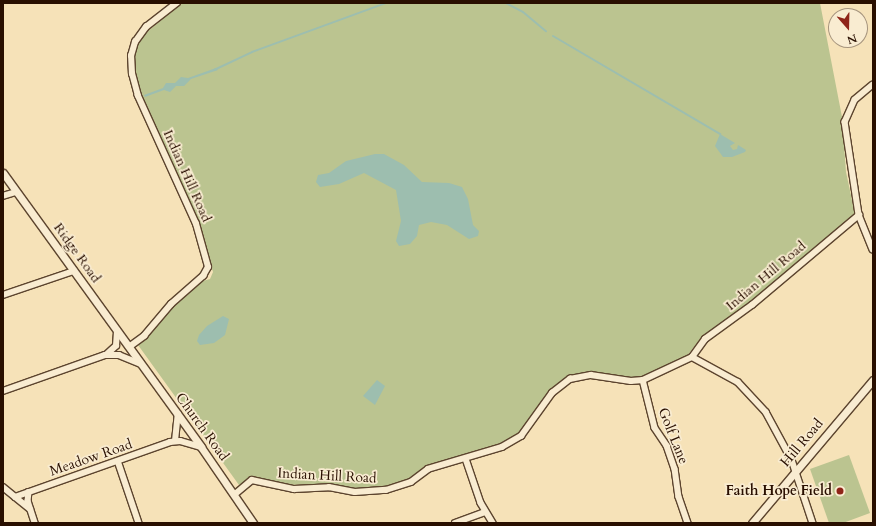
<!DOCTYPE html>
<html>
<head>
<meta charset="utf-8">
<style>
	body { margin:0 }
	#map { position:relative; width:876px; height:526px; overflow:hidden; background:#f6e2b8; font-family:Cardo,serif }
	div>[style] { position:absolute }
	.green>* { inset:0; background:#bbc490 }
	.water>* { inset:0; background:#9dbeaf }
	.stream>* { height:2px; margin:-1px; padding:0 1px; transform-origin:1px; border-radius:1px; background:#9dbeaf }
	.roads { filter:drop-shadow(1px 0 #5c442e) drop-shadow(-1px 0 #5c442e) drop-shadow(0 1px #5c442e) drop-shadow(0 -1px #5c442e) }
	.minor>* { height:5.5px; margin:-2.75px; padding:0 2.75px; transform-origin:2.75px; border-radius:2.75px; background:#f9ecd1 }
	.tertiary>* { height:7px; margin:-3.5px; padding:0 3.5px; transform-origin:3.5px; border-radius:3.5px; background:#f9ecd1 }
	.dots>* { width:11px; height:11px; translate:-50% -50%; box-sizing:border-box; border:2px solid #f9ecd1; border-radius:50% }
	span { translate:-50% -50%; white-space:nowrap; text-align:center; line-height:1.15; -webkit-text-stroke:3.5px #f9ecd1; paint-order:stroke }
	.street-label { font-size:14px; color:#290f00 }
	.poi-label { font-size:14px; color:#290f00; font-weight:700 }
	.right { translate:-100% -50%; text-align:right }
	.frame { position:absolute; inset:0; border:4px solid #290f00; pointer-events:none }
	.north { position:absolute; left:828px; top:8px; width:40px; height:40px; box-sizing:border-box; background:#f9ecd1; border:1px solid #a6947d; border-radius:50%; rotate:160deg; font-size:11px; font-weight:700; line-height:16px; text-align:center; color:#290f00 }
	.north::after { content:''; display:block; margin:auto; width:14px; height:18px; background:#8f2418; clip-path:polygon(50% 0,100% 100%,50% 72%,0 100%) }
</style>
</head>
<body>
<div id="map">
	<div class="green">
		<div style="clip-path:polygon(182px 3px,820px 3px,842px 117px,846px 172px,855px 214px,747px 306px,700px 339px,687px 356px,641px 377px,628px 379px,598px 372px,570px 376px,549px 393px,524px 429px,501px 445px,425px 467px,407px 480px,379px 488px,355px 489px,331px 484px,286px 485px,255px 477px,239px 485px,138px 345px,184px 294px,199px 282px,210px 279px,213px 272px,195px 213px,139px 91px,134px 63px,136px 45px,142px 36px)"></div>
		<div style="clip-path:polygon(849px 455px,870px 513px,843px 523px,829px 523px,810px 469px)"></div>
	</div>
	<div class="water">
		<div style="clip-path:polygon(216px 68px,218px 70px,191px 79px,184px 86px,176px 86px,170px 92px,164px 90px,145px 97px,144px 95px,163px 88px,166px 83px,175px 83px,181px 77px,188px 78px)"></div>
		<div style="clip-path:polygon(720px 134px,735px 143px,730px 146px,733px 150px,737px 149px,738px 145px,746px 150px,745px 152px,732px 157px,723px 157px,715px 146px)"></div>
		<div style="clip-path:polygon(375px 154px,384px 154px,404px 165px,422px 182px,449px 183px,462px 187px,468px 199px,473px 225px,479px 231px,478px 236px,469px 239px,447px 225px,431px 222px,419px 225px,417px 236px,410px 244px,399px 246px,396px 241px,401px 221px,396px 190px,364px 173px,339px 184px,320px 187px,316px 182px,318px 175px,329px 173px,346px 161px)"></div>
		<div style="clip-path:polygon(223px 316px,229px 319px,225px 335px,214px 343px,200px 345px,197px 341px,199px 335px,207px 326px)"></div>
		<div style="clip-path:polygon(377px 380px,385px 386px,375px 405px,363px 396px)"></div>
	</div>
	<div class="stream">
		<div style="left:506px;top:3px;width:19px;rotate:28deg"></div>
		<div style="left:523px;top:12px;width:30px;rotate:40deg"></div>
		<div style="left:553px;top:36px;width:194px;rotate:30.4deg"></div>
		<div style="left:214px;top:70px;width:42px;rotate:-25.3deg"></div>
		<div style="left:252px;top:52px;width:143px;rotate:-20.1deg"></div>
	</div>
	<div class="roads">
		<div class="minor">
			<div style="left:873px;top:85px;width:23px;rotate:140deg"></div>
			<div style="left:855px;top:100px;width:24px;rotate:114deg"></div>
			<div style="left:845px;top:122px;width:94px;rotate:81.4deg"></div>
			<div style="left:859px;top:215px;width:37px;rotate:68deg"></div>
			<div style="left:3px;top:196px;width:14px;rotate:-17deg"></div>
			<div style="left:3px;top:295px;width:75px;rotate:-18.7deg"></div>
			<div style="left:129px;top:347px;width:19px;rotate:-36deg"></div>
			<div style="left:144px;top:336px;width:42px;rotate:-49.8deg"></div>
			<div style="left:171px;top:304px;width:43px;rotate:-41.2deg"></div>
			<div style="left:203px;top:276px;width:10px;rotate:-61deg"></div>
			<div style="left:208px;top:267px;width:45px;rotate:-105.6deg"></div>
			<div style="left:196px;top:224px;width:141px;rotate:-114.4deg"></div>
			<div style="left:138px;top:96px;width:23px;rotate:-105deg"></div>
			<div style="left:132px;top:74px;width:18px;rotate:-93deg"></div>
			<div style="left:131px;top:56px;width:15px;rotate:-74deg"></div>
			<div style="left:135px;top:42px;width:19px;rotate:-54deg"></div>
			<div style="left:146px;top:27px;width:39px;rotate:-38deg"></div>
			<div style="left:107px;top:354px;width:12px;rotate:-42deg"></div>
			<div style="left:116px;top:346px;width:15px;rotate:-86deg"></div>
			<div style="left:692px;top:357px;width:52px;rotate:28.5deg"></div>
			<div style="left:738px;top:382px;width:41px;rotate:47deg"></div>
			<div style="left:766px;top:412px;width:55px;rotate:61.6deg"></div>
			<div style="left:792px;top:460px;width:66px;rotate:71.6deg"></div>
			<div style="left:643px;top:380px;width:49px;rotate:76deg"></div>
			<div style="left:655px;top:428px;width:22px;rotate:56deg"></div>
			<div style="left:667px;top:446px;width:24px;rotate:71deg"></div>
			<div style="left:675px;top:469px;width:28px;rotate:82deg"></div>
			<div style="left:679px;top:497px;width:28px;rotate:71deg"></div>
			<div style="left:3px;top:391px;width:108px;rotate:-19.4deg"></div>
			<div style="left:105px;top:355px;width:14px"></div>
			<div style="left:119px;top:355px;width:24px;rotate:22deg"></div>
			<div style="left:175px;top:441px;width:27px;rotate:-84deg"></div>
			<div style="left:466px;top:459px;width:46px;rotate:71.2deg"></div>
			<div style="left:481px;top:503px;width:23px;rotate:59deg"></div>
			<div style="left:118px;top:461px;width:65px;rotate:71.3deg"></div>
			<div style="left:3px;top:487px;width:35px;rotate:39deg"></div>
			<div style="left:29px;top:492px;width:9px;rotate:96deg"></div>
			<div style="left:28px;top:501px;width:23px;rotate:72deg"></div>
			<div style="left:234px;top:495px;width:23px;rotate:-40deg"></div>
			<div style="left:252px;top:480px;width:43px;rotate:12.1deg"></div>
			<div style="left:294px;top:489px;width:35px;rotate:-3deg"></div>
			<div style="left:329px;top:487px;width:26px;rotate:11deg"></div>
			<div style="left:355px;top:492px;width:31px;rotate:-4deg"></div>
			<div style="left:386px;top:490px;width:26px;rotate:-18deg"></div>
			<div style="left:411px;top:482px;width:21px;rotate:-37deg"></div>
			<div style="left:428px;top:469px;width:77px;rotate:-16.6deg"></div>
			<div style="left:502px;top:447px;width:22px;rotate:-30deg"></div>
			<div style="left:521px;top:436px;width:53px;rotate:-54.2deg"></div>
			<div style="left:552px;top:393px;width:23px;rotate:-38deg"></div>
			<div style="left:570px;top:379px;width:21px;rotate:-11deg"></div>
			<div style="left:591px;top:375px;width:40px;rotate:8.5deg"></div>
			<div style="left:631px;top:381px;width:12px;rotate:-5deg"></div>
			<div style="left:643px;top:380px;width:54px;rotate:-25.1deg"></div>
			<div style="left:692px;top:357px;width:22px;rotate:-54deg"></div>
			<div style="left:705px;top:339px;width:58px;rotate:-35.9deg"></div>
			<div style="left:752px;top:305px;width:140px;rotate:-40.1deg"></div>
			<div style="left:15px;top:497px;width:164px;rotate:-19.5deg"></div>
			<div style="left:170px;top:442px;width:10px;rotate:-6deg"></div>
			<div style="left:180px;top:441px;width:22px;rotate:16deg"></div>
			<div style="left:455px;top:523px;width:32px;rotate:-20deg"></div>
		</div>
		<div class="tertiary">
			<div style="left:3px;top:173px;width:338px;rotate:54.1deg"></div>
			<div style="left:201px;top:447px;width:92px;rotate:55.6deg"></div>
			<div style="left:752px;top:523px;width:187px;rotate:-49.8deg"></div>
		</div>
	</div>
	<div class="dots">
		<div style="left:840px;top:491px;background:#8f2418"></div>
	</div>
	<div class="street-label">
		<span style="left:187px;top:176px;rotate:66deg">Indian Hill Road</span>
		<span style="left:77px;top:253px;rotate:54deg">Ridge Road</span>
		<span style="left:766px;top:276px;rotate:-40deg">Indian Hill Road</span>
		<span style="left:202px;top:427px;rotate:54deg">Church Road</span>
		<span style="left:673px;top:436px;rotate:68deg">Golf Lane</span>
		<span style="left:802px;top:443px;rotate:-50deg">Hill Road</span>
		<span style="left:91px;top:458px;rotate:-19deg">Meadow Road</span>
		<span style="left:327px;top:476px;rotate:3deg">Indian Hill Road</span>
	</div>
	<div class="poi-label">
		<span class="right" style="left:832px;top:491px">Faith Hope Field</span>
	</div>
	<div class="frame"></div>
	<div class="north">N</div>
</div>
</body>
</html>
